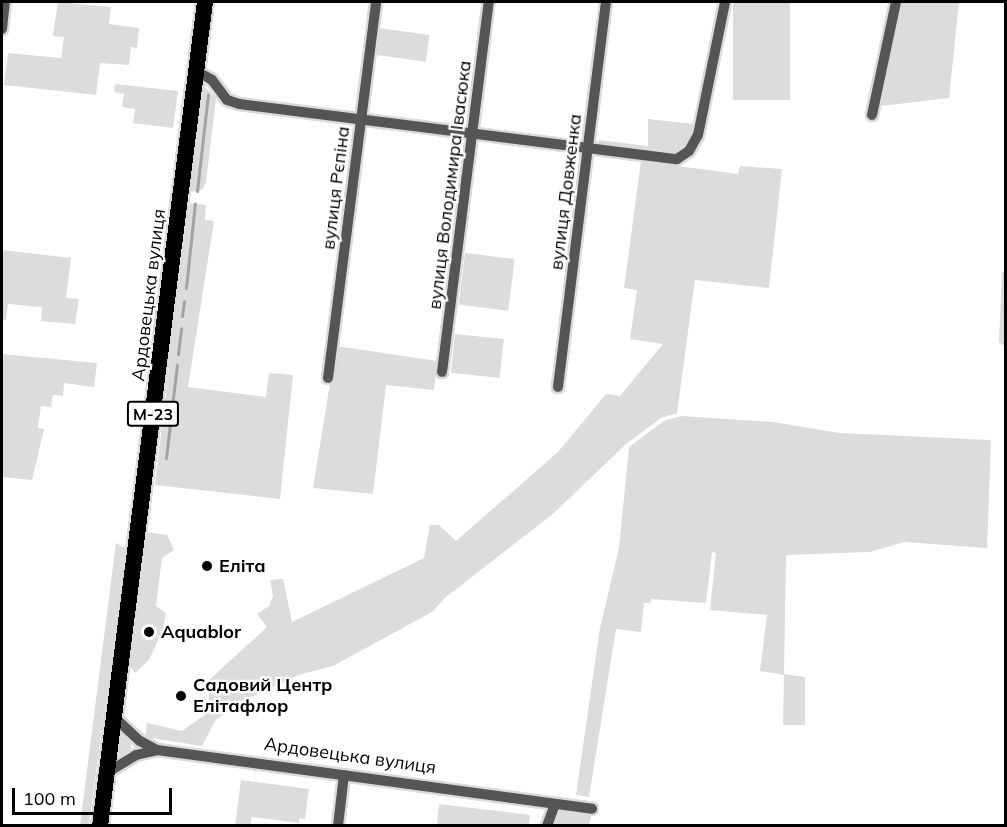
<!DOCTYPE html>
<html>
<head>
<meta charset="utf-8">
<style>
	body { margin:0 }
	#map { position:relative; width:1007px; height:827px; overflow:hidden; background:#fff; font-family:Mulish,sans-serif }
	div>[style] { position:absolute }
	.green>* { inset:0; background:#dcdcdc; transform-origin:0 0 }
	.stream>* { height:3px; margin:-1.5px; padding:0 1.5px; transform-origin:1.5px; border-radius:1.5px; background:#a3a3a3 }
	.roads { filter:drop-shadow(2px 0 #dbdbdb) drop-shadow(-2px 0 #dbdbdb) drop-shadow(0 2px #dbdbdb) drop-shadow(0 -2px #dbdbdb) }
	.minor>* { height:10px; margin:-5px; padding:0 5px; transform-origin:5px; border-radius:5px; background:#555 }
	.trunk>* { height:16px; margin:-8px; padding:0 8px; transform-origin:8px; border-radius:8px; background:#000 }
	.dots>* { width:16px; height:16px; translate:-50% -50%; box-sizing:border-box; border:3px solid #fff; border-radius:50% }
	span { translate:-50% -50%; white-space:nowrap; text-align:center; line-height:1.15; -webkit-text-stroke:4.5px #fff; paint-order:stroke }
	.shield-label span { padding:2px 4px; background:#fff; border:2px solid; border-radius:4px; -webkit-text-stroke-width:0 }
	.shield-label { font-size:16px; color:#000; font-weight:700 }
	.street-label { font-size:18px; color:#000 }
	.poi-label { font-size:18px; color:#000; font-weight:700 }
	.left { translate:0 -50%; text-align:left }
	.frame { position:absolute; inset:0; border:3px solid #000; pointer-events:none }
	.scale { position:absolute; left:12px; top:788px; width:160px; height:27px; box-sizing:border-box; border:3px solid #000; border-top:0; padding-left:8px; font-size:18px; line-height:21px; white-space:nowrap; color:#000; -webkit-text-stroke:4px #fff; paint-order:stroke }
</style>
</head>
<body>
<div id="map">
	<div class="green">
		<div style="clip-path:polygon(58px 2px,111px 7px,109px 24px,139px 28px,137px 48px,131px 47px,129px 65px,100px 63px,96px 95px,4px 85px,8px 53px,61px 58px,64px 37px,53px 36px)"></div>
		<div style="left:733px;top:2px;width:57px;height:98px"></div>
		<div style="clip-path:polygon(902px 2px,959px 2px,949px 98px,881px 106px)"></div>
		<div style="left:379px;top:28px;width:51px;height:27px;rotate:8deg"></div>
		<div style="clip-path:polygon(115px 84px,178px 91px,173px 128px,133px 123px,135px 109px,122px 107px,124px 94px,114px 92px)"></div>
		<div style="clip-path:polygon(204px 86px,216px 98px,206px 182px,202px 190px,190px 192px)"></div>
		<div style="clip-path:polygon(648px 119px,694px 124px,689px 143px,675px 154px,598px 145px,599px 140px,648px 146px)"></div>
		<div style="clip-path:polygon(641px 161px,738px 174px,740px 166px,782px 169px,769px 288px,695px 280px,677px 413px,661px 418px,626px 444px,554px 513px,446px 597px,432px 612px,333px 666px,298px 675px,233px 706px,215px 721px,202px 746px,145px 737px,147px 723px,182px 731px,210px 711px,208px 681px,267px 627px,257px 614px,269px 606px,273px 596px,270px 580px,283px 579px,292px 622px,424px 558px,430px 525px,439px 525px,456px 541px,558px 452px,606px 394px,620px 396px,663px 344px,630px 339px,637px 290px,624px 288px)"></div>
		<div style="clip-path:polygon(191px 203px,206px 205px,205px 220px,214px 221px,188px 387px,266px 397px,269px 373px,293px 375px,280px 499px,155px 485px,188px 206px)"></div>
		<div style="clip-path:polygon(2px 250px,71px 258px,66px 298px,79px 299px,75px 324px,41px 321px,42px 307px,8px 304px,6px 320px,2px 320px)"></div>
		<div style="left:465px;top:253px;width:50px;height:52px;rotate:7deg"></div>
		<div style="clip-path:polygon(1005px 271px,1006px 343px,1004px 346px,999px 342px,1002px 272px)"></div>
		<div style="left:455px;top:334px;width:49px;height:39px;rotate:6deg"></div>
		<div style="clip-path:polygon(336px 346px,437px 361px,434px 390px,386px 385px,373px 494px,313px 488px)"></div>
		<div style="clip-path:polygon(2px 354px,97px 363px,94px 387px,64px 383px,63px 396px,53px 395px,51px 407px,41px 406px,38px 428px,44px 429px,32px 480px,2px 477px)"></div>
		<div style="clip-path:polygon(681px 416px,773px 422px,840px 433px,991px 440px,987px 548px,904px 542px,870px 552px,786px 555px,784px 674px,805px 677px,805px 725px,783px 725px,784px 675px,760px 671px,767px 615px,710px 610px,716px 553px,712px 552px,706px 603px,651px 599px,651px 603px,644px 603px,641px 632px,616px 629px,589px 797px,576px 795px,600px 628px,619px 548px,629px 447px,664px 421px)"></div>
		<div style="clip-path:polygon(146px 532px,167px 535px,174px 550px,162px 558px,156px 606px,166px 613px,162px 632px,149px 660px,135px 673px,129px 664px)"></div>
		<div style="clip-path:polygon(116px 543px,126px 549px,89px 825px,80px 825px)"></div>
		<div style="clip-path:polygon(125px 735px,131px 740px,131px 749px,122px 759px,118px 753px,120px 738px)"></div>
		<div style="clip-path:polygon(241px 780px,309px 789px,305px 819px,299px 818px,299px 823px,252px 817px,250px 825px,235px 825px)"></div>
		<div style="clip-path:polygon(439px 804px,530px 815px,529px 825px,437px 825px)"></div>
		<div style="clip-path:polygon(557px 809px,592px 812px,589px 825px,551px 826px)"></div>
	</div>
	<div class="stream">
		<div style="left:197px;top:191px;width:97px;rotate:-83.5deg"></div>
		<div style="left:186px;top:288px;width:85px;rotate:-84deg"></div>
		<div style="left:182px;top:316px;width:15px;rotate:-82deg"></div>
		<div style="left:178px;top:354px;width:26px;rotate:-83deg"></div>
		<div style="left:166px;top:458px;width:94px;rotate:-83.3deg"></div>
	</div>
	<div class="roads">
		<div class="minor">
			<div style="left:2px;top:29px;width:27px;rotate:-84deg"></div>
			<div style="left:196px;top:71px;width:18px;rotate:29deg"></div>
			<div style="left:212px;top:80px;width:25px;rotate:53deg"></div>
			<div style="left:227px;top:100px;width:13px;rotate:18deg"></div>
			<div style="left:239px;top:104px;width:441px;rotate:7.2deg"></div>
			<div style="left:677px;top:159px;width:14px;rotate:-34deg"></div>
			<div style="left:689px;top:151px;width:18px;rotate:-61deg"></div>
			<div style="left:698px;top:135px;width:136px;rotate:-78.5deg"></div>
			<div style="left:872px;top:115px;width:116px;rotate:-78deg"></div>
			<div style="left:442px;top:372px;width:373px;rotate:-82.8deg"></div>
			<div style="left:328px;top:378px;width:379px;rotate:-82.7deg"></div>
			<div style="left:558px;top:387px;width:388px;rotate:-82.9deg"></div>
			<div style="left:114px;top:717px;width:35px;rotate:43deg"></div>
			<div style="left:140px;top:741px;width:19px;rotate:28deg"></div>
			<div style="left:108px;top:772px;width:33px;rotate:-31deg"></div>
			<div style="left:136px;top:755px;width:22px;rotate:-13deg"></div>
			<div style="left:157px;top:750px;width:439px;rotate:7.7deg"></div>
			<div style="left:338px;top:826px;width:51px;rotate:-83.3deg"></div>
			<div style="left:547px;top:826px;width:23px;rotate:-70deg"></div>
		</div>
		<div class="trunk">
			<div style="left:100px;top:826px;width:831px;rotate:-82.74deg"></div>
		</div>
	</div>
	<div class="dots">
		<div style="left:207px;top:566px;background:#000"></div>
		<div style="left:149px;top:632px;background:#000"></div>
		<div style="left:181px;top:696px;background:#000"></div>
	</div>
	<div class="shield-label">
		<span style="left:153px;top:414px">М-23</span>
	</div>
	<div class="street-label">
		<span style="left:450px;top:185px;rotate:-83deg">вулиця Володимира Івасюка</span>
		<span style="left:336px;top:188px;rotate:-83deg">вулиця Рєпіна</span>
		<span style="left:566px;top:192px;rotate:-83deg">вулиця Довженка</span>
		<span style="left:149px;top:295px;rotate:-83deg">Ардовецька вулиця</span>
		<span style="left:350px;top:756px;rotate:8deg">Ардовецька вулиця</span>
	</div>
	<div class="poi-label">
		<span class="left" style="left:219px;top:566px">Еліта</span>
		<span class="left" style="left:161px;top:632px">Aquablor</span>
		<span class="left" style="left:193px;top:696px">Садовий Центр<br>Елітафлор</span>
	</div>
	<div class="frame"></div>
	<div class="scale">100 m</div>
</div>
</body>
</html>
